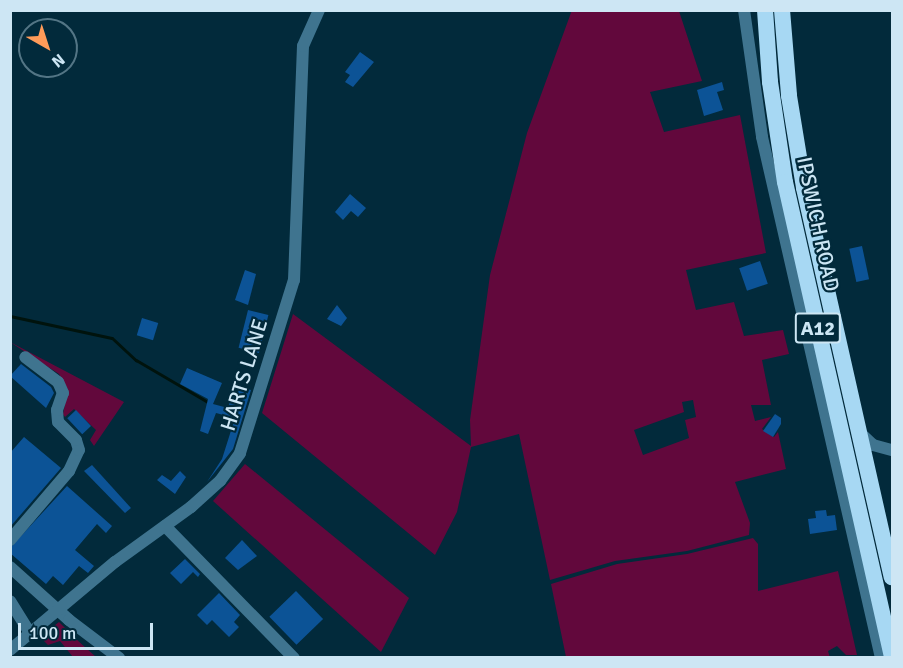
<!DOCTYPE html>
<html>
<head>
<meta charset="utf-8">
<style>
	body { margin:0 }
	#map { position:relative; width:903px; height:668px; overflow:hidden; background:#022a3b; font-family:Signika,sans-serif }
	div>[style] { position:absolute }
	.green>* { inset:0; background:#62083c }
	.stream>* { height:3px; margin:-1.5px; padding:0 1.5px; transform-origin:1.5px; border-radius:1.5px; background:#00130d }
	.building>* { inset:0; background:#0c5396; transform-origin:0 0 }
	.minor>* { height:12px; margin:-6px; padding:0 6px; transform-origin:6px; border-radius:6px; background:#3f748f }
	.highway>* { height:16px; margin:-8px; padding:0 8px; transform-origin:8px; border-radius:8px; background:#a7d8f3 }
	span { translate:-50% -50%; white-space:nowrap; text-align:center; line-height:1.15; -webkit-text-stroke:4.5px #022a3b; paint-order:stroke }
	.shield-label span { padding:2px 4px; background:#022a3b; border:2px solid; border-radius:4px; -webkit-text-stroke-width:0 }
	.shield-label { font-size:20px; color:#cde6f4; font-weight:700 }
	.street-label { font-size:21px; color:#cde6f4 }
	.frame { position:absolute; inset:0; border:12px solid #cde6f4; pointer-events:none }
	.north { position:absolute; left:18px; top:18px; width:60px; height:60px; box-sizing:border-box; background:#022a3b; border:2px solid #537585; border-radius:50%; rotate:141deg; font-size:16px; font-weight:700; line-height:24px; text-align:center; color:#cde6f4 }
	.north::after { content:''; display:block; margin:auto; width:21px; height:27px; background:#ff9b59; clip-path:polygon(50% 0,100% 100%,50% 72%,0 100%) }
	.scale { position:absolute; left:18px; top:623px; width:135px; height:27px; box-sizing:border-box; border:3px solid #cde6f4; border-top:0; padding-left:8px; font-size:18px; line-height:21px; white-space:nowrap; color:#cde6f4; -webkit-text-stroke:4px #022a3b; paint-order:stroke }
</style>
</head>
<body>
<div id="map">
	<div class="green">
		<div style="clip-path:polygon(evenodd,572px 10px,679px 11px,702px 81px,650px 92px,664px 132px,740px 115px,766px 253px,686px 270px,696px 310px,734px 302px,744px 336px,783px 330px,789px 354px,762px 360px,771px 405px,751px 405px,755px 421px,771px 417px,762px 429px,774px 437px,778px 432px,786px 469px,735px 482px,750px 523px,749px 535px,687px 551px,615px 561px,550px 580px,519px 434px,471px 447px,457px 512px,435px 555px,262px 413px,293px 314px,471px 446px,470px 420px,490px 275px,527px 133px,572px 10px,693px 400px,696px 417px,685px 420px,689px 438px,643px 455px,634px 430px,684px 412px,682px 402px,693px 400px)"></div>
		<div style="clip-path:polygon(10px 342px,124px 402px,94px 446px,90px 440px,96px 430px,74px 409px,65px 417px,63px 414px,68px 390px,59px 374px)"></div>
		<div style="clip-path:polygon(245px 464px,409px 598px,381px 652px,213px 501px)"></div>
		<div style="clip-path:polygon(753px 538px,758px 544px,758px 591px,838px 571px,857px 655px,846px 655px,837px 646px,828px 651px,830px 658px,566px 657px,551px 584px,617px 564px,687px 554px)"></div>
		<div style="clip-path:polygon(59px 622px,76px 639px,96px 657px,73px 657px,60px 641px,48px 645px,40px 637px)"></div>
	</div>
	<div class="stream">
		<div style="left:10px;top:316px;width:104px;rotate:12.2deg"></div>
		<div style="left:112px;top:338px;width:33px;rotate:43deg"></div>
		<div style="left:136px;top:360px;width:87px;rotate:30.4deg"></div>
	</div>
	<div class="building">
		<div style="clip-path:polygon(360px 52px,374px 62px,353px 87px,345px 82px,350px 75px,345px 72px)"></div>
		<div style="clip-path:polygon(722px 82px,724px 90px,717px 92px,723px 110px,704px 116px,697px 90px)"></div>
		<div style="clip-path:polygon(350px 194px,366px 208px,358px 217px,351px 211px,343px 220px,335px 212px)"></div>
		<div style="left:862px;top:246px;width:34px;height:13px;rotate:78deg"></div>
		<div style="left:760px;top:261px;width:24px;height:22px;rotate:71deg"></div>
		<div style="clip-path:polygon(245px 270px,256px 274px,248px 305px,235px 300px)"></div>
		<div style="clip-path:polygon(337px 305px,347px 318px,341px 326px,327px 319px)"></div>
		<div style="left:248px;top:310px;width:21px;height:39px;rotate:14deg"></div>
		<div style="left:142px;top:318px;width:17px;height:18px;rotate:17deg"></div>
		<div style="clip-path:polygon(21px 364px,51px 387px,54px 393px,46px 408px,10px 376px)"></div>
		<div style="clip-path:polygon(187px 368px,222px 383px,213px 404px,228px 408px,232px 393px,237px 395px,240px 387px,251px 390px,233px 449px,207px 482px,222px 459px,235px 418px,216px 413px,208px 434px,200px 431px,208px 399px,180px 384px)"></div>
		<div style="left:76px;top:410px;width:22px;height:12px;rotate:47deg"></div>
		<div style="clip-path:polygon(775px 414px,781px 418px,781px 424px,773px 437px,763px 431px)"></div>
		<div style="clip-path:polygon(24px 437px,61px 468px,10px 527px,10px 453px)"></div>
		<div style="clip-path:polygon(92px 465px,131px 508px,125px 513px,84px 471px)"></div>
		<div style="clip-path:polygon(180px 471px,186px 477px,175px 494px,157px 480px,162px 475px,171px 481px)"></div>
		<div style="clip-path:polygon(67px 486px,112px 526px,106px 533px,97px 524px,75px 550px,94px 566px,88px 573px,79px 566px,63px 585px,53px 576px,46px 584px,10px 553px,10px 548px)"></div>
		<div style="clip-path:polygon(826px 510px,827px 516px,835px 515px,837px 530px,810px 534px,808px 519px,816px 518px,815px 511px)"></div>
		<div style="clip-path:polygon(242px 540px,257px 556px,238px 570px,225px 558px)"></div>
		<div style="clip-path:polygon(185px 559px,200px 574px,198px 577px,193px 572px,181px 584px,170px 573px)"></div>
		<div style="left:296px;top:591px;width:39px;height:37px;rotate:46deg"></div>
		<div style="clip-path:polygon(219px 593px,240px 615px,234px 622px,239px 627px,229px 637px,212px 620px,207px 625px,197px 615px)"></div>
	</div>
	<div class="minor">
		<div style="left:744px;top:10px;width:128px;rotate:81.9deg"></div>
		<div style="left:762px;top:137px;width:534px;rotate:77.13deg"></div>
		<div style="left:859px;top:432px;width:19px;rotate:43deg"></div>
		<div style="left:873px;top:445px;width:20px;rotate:15deg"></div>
		<div style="left:165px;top:526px;width:185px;rotate:45.7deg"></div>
		<div style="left:10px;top:540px;width:91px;rotate:-49.5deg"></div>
		<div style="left:69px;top:471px;width:23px;rotate:-65deg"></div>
		<div style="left:79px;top:450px;width:10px;rotate:-107deg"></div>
		<div style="left:76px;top:440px;width:25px;rotate:-135deg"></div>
		<div style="left:58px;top:422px;width:12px;rotate:-95deg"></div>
		<div style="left:57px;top:410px;width:18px;rotate:-71deg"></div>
		<div style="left:63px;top:393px;width:12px;rotate:-114deg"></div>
		<div style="left:58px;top:382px;width:41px;rotate:-142.9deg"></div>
		<div style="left:10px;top:567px;width:79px;rotate:41.9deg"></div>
		<div style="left:69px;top:620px;width:63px;rotate:37.2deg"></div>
		<div style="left:10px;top:601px;width:39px;rotate:58deg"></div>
		<div style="left:10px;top:650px;width:137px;rotate:-40deg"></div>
		<div style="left:115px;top:562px;width:94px;rotate:-35.9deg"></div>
		<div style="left:191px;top:507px;width:39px;rotate:-42deg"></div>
		<div style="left:220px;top:481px;width:34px;rotate:-54deg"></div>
		<div style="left:240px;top:453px;width:181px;rotate:-72.7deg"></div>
		<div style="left:294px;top:280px;width:234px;rotate:-87.8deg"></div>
		<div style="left:303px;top:46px;width:39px;rotate:-66deg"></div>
	</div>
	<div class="highway">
		<div style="left:765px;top:10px;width:72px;rotate:86deg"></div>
		<div style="left:770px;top:82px;width:101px;rotate:81.5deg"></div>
		<div style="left:785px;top:182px;width:485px;rotate:77.3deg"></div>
		<div style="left:782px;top:10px;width:86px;rotate:85.3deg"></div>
		<div style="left:789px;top:96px;width:93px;rotate:80.7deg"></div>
		<div style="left:804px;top:188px;width:399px;rotate:77.3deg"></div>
	</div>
	<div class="shield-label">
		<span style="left:818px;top:328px">A12</span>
	</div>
	<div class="street-label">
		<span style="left:818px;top:224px;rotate:78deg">IPSWICH ROAD</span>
		<span style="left:244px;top:375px;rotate:-73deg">HARTS LANE</span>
	</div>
	<div class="frame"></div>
	<div class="north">N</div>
	<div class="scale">100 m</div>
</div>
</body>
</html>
